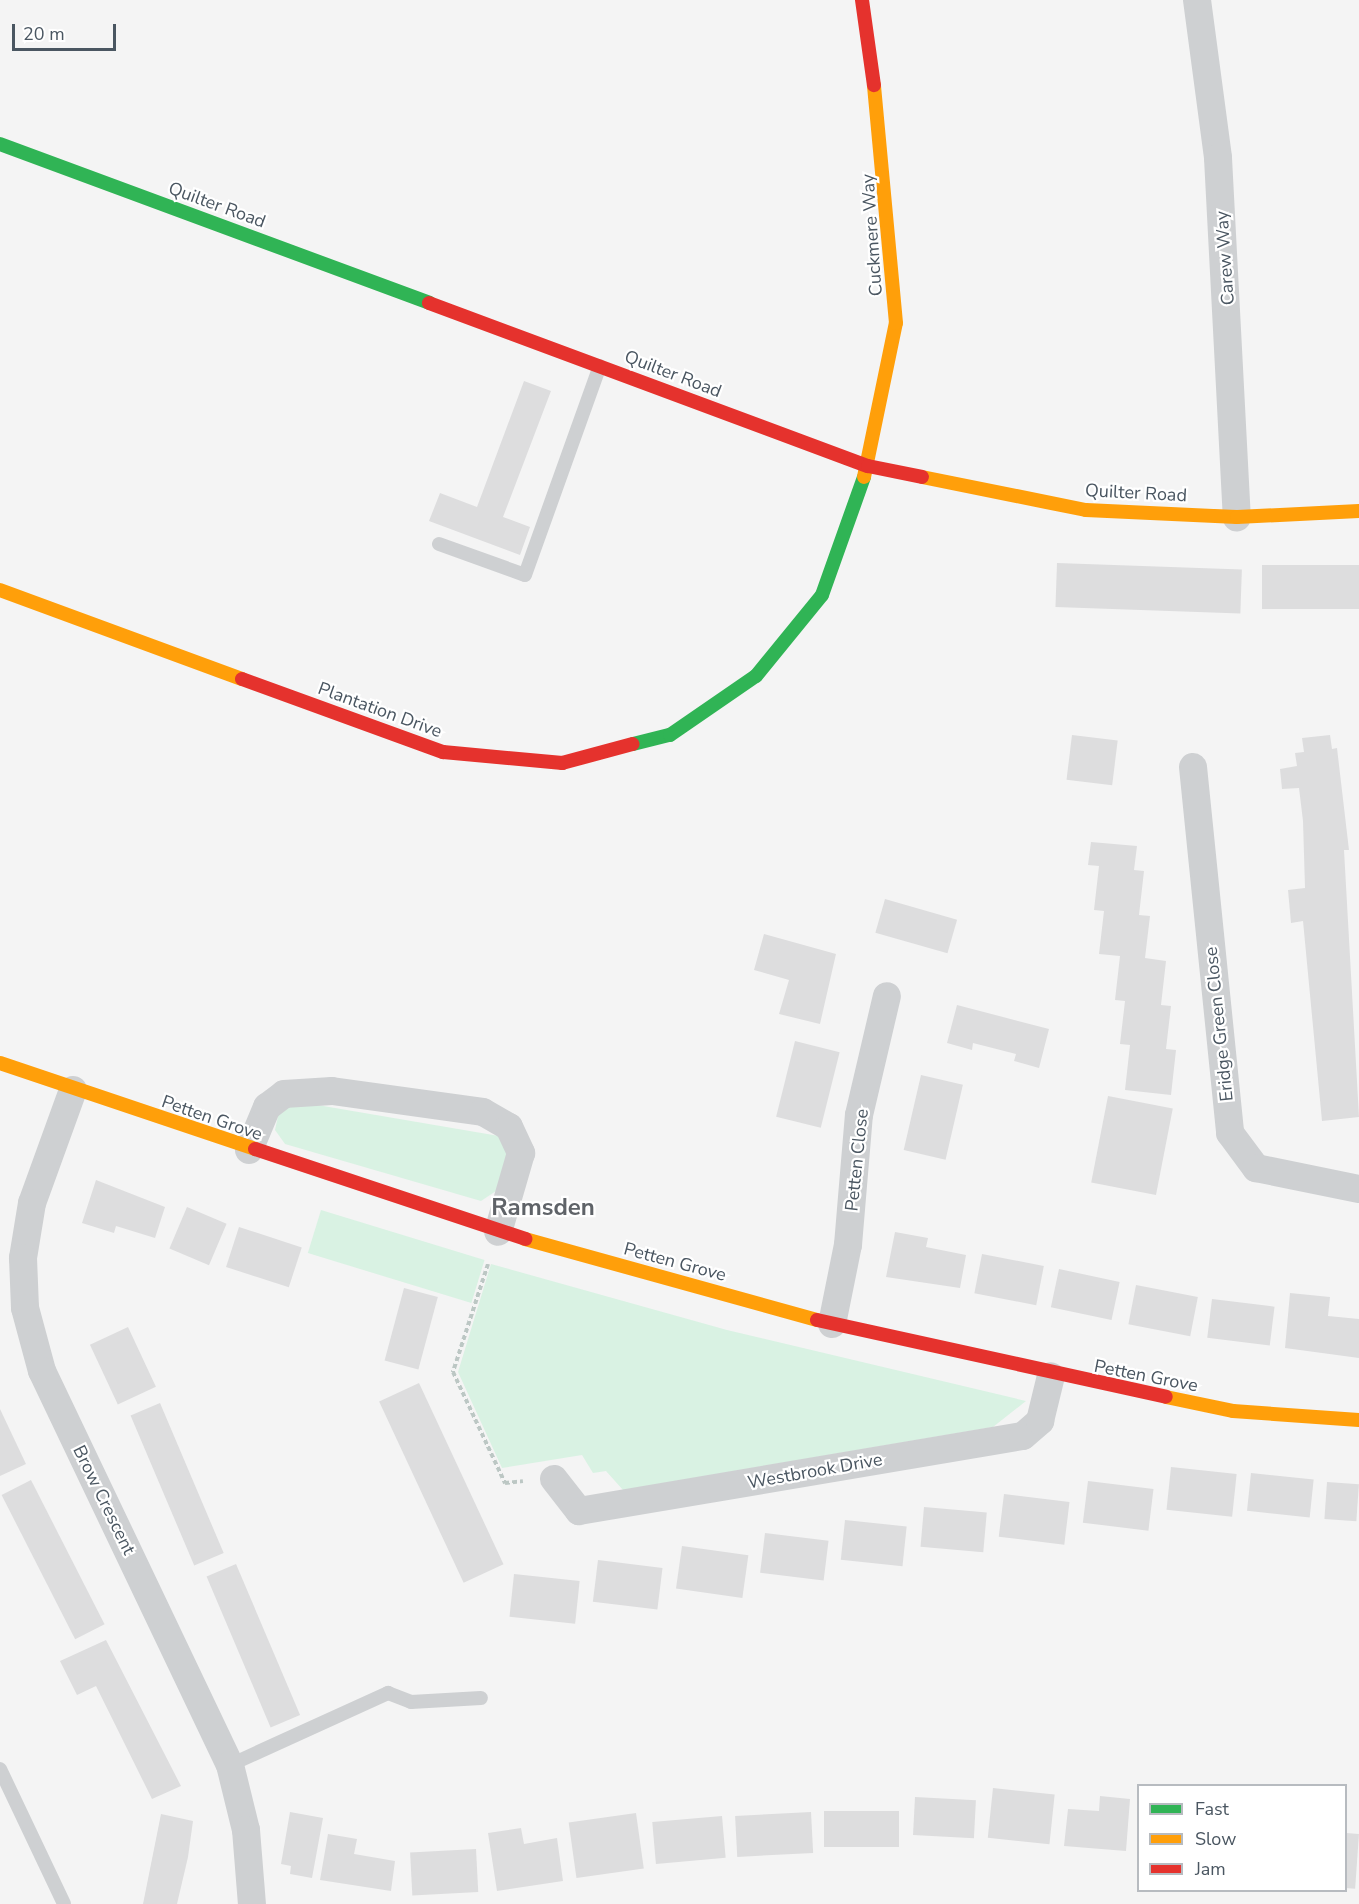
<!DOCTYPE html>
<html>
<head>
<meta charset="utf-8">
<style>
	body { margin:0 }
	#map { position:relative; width:1359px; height:1904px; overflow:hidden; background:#f4f4f4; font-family:"Nunito Sans",sans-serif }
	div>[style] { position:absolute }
	.green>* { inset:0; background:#d9f2e3; transform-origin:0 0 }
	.building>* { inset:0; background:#ddddde; transform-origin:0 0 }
	.path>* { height:4px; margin-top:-2px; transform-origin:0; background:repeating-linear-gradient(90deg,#bcc7c4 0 4.5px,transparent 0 7.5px) }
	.lane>* { height:14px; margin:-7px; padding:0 7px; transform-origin:7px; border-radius:7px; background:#ced0d2 }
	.street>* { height:28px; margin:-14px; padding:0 14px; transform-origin:14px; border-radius:14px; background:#ced0d2 }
	.fast>* { height:14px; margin:-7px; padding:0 7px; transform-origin:7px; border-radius:7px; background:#30b455 }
	.slow>* { height:14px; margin:-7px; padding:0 7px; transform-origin:7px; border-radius:7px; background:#ff9f0a }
	.jam>* { height:14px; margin:-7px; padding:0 7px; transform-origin:7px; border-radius:7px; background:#e5322d }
	span { translate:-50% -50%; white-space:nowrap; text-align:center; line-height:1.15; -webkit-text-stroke:4.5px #fff; paint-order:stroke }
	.street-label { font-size:18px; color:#4a5661 }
	.district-label { font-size:24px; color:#5f6368; font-weight:700 }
	.legend { position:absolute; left:1137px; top:1784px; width:210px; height:108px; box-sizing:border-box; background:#fff; border:2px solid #b7bbc0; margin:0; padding:8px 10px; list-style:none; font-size:18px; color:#4a5661 }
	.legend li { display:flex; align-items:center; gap:12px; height:30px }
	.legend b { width:30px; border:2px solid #b7bbc0 }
	.scale { position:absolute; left:12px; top:24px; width:104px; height:27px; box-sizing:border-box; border:3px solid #4a5661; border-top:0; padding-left:8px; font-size:18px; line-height:21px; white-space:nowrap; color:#4a5661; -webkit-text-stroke:4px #fff; paint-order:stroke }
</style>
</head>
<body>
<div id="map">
	<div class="green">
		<div style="clip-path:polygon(294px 1101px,499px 1136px,508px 1150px,496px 1191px,481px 1201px,285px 1144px,275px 1130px,280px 1107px)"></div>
		<div style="left:321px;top:1210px;width:171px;height:45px;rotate:17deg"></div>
		<div style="clip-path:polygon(491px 1264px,727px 1330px,1026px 1401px,993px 1427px,623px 1490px,606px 1471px,593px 1473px,582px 1455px,502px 1468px,458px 1372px)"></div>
	</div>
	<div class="building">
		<div style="clip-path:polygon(524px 381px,551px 391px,503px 517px,530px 527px,520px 555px,429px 521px,440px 493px,477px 507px)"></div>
		<div style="left:1057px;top:563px;width:185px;height:44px;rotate:2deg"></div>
		<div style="left:1359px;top:565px;width:44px;height:97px;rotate:90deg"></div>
		<div style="left:1072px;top:735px;width:46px;height:45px;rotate:7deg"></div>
		<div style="clip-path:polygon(1330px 735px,1332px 749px,1337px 748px,1349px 850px,1344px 850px,1359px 1117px,1322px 1121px,1303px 921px,1291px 923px,1288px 890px,1305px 888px,1303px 821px,1299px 788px,1282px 789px,1280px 769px,1297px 766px,1295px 753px,1304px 752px,1302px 738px)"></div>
		<div style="clip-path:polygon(1091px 842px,1137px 846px,1134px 870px,1144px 871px,1139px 915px,1150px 916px,1145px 958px,1166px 961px,1161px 1005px,1171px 1006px,1166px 1049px,1176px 1050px,1171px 1095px,1125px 1090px,1130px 1045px,1120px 1044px,1125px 1001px,1115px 1000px,1120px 956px,1099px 954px,1104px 911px,1094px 910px,1099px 866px,1088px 865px)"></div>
		<div style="left:885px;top:899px;width:75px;height:35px;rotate:16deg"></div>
		<div style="clip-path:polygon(764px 934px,836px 954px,820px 1024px,779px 1014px,789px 980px,754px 970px)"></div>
		<div style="clip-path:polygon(957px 1005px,1049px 1029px,1039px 1068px,1014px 1061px,1016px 1054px,973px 1043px,972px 1050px,947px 1043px)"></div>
		<div style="left:795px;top:1041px;width:46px;height:78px;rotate:14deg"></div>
		<div style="left:921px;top:1075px;width:43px;height:77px;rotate:13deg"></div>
		<div style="left:1108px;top:1096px;width:66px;height:88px;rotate:11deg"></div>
		<div style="clip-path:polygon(96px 1180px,165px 1207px,155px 1238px,116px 1226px,114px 1233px,82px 1223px)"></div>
		<div style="left:187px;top:1207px;width:43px;height:45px;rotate:23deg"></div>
		<div style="left:239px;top:1227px;width:66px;height:42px;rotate:18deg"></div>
		<div style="clip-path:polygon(895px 1232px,928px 1238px,926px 1247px,966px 1255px,960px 1288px,886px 1277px)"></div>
		<div style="left:982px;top:1254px;width:63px;height:40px;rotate:11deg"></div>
		<div style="left:1059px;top:1269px;width:62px;height:39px;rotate:12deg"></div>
		<div style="left:1136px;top:1285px;width:63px;height:40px;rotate:11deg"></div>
		<div style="left:404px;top:1288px;width:35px;height:75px;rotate:15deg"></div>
		<div style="clip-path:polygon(1290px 1293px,1330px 1297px,1328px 1316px,1359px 1319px,1359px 1358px,1285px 1348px)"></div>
		<div style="left:1212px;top:1299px;width:63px;height:39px;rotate:7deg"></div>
		<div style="left:128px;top:1327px;width:66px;height:42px;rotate:65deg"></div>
		<div style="left:419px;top:1383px;width:200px;height:44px;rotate:65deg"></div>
		<div style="left:160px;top:1403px;width:163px;height:32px;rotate:67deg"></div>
		<div style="clip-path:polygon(0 1409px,26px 1464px,0 1476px)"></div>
		<div style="left:1171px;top:1467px;width:66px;height:43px;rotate:6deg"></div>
		<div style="left:1251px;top:1473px;width:63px;height:38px;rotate:6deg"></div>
		<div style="left:31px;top:1480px;width:162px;height:33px;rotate:63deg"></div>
		<div style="left:1088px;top:1481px;width:66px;height:42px;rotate:7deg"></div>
		<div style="left:1327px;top:1482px;width:32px;height:37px;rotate:4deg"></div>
		<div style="left:1004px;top:1494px;width:66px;height:43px;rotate:7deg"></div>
		<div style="left:924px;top:1507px;width:63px;height:40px;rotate:5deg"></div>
		<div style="left:845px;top:1520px;width:62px;height:40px;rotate:6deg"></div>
		<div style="left:765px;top:1533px;width:64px;height:40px;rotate:7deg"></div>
		<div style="left:682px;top:1546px;width:67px;height:43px;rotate:8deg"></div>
		<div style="left:598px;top:1560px;width:65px;height:42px;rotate:7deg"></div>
		<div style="left:236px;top:1564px;width:164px;height:32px;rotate:67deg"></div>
		<div style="left:514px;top:1574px;width:66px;height:43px;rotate:6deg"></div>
		<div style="clip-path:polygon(106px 1640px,181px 1786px,152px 1799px,96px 1686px,77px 1695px,60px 1661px)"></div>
		<div style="left:993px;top:1788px;width:62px;height:50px;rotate:6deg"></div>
		<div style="clip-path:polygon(1100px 1796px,1130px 1799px,1126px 1851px,1064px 1846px,1068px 1809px,1099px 1811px)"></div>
		<div style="left:915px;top:1797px;width:61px;height:38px;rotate:3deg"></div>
		<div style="left:824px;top:1811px;width:75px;height:36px"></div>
		<div style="clip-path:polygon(290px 1812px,323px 1818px,312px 1878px,290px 1874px,291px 1866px,281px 1864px)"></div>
		<div style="left:811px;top:1812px;width:41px;height:76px;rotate:87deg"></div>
		<div style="left:636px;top:1813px;width:56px;height:68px;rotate:82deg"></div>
		<div style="clip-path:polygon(161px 1814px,193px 1821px,188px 1857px,177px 1904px,143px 1904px)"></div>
		<div style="left:722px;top:1816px;width:42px;height:70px;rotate:85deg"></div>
		<div style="clip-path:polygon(521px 1828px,524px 1844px,557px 1838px,563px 1881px,497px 1891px,488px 1833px)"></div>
		<div style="left:1346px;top:1833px;width:13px;height:55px;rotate:4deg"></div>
		<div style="clip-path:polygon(328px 1834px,357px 1839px,354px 1854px,395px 1861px,391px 1891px,320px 1880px)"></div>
		<div style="left:476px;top:1849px;width:43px;height:66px;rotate:87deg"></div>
	</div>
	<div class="path">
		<div style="left:488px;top:1264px;width:114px;rotate:108deg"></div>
		<div style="left:453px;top:1372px;width:123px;rotate:64.9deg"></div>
		<div style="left:505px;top:1483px;width:18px;rotate:-6deg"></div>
	</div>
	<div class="lane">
		<div style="left:439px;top:544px;width:91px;rotate:19.8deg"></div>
		<div style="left:525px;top:575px;width:222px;rotate:-70.3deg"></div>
		<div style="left:230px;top:1765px;width:174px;rotate:-24.5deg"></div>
		<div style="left:388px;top:1693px;width:25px;rotate:21deg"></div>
		<div style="left:411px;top:1702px;width:70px;rotate:-3.3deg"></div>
		<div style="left:0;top:1769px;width:149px;rotate:64.6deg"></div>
	</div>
	<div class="street">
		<div style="left:1197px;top:0;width:159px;rotate:82.4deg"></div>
		<div style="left:1218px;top:158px;width:360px;rotate:87deg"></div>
		<div style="left:1193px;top:767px;width:368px;rotate:84.2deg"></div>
		<div style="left:1230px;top:1133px;width:44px;rotate:53.4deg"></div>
		<div style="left:1256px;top:1168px;width:105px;rotate:11.5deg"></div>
		<div style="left:73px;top:1090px;width:120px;rotate:109.9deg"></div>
		<div style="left:32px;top:1203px;width:56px;rotate:99.3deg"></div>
		<div style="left:23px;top:1258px;width:50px;rotate:87.7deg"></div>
		<div style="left:25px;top:1308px;width:65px;rotate:74.9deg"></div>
		<div style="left:42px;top:1371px;width:437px;rotate:64.5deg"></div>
		<div style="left:230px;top:1765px;width:67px;rotate:76.2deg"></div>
		<div style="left:246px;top:1830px;width:74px;rotate:85.4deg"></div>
		<div style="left:249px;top:1150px;width:47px;rotate:-67.3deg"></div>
		<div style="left:267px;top:1107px;width:21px;rotate:-37deg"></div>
		<div style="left:284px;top:1094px;width:48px;rotate:-3.6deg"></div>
		<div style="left:332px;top:1091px;width:152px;rotate:7.9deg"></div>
		<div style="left:483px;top:1112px;width:30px;rotate:30deg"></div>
		<div style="left:509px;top:1127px;width:29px;rotate:65deg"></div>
		<div style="left:521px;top:1153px;width:82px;rotate:106.2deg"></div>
		<div style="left:832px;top:1324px;width:81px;rotate:-78.6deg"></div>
		<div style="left:848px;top:1245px;width:130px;rotate:-85.2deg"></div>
		<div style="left:859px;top:1115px;width:122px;rotate:-76.8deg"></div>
		<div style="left:554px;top:1479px;width:41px;rotate:52deg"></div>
		<div style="left:579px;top:1511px;width:450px;rotate:-9.6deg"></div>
		<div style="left:1023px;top:1436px;width:23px;rotate:-41deg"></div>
		<div style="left:1040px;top:1421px;width:46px;rotate:-76.3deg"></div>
	</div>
	<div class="fast">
		<div style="left:0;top:144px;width:458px;rotate:20.3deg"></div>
		<div style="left:633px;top:744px;width:38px;rotate:-14deg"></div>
		<div style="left:670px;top:735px;width:104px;rotate:-34.5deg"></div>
		<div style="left:756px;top:676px;width:104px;rotate:-50.8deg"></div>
		<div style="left:822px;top:595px;width:125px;rotate:-70.4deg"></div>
	</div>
	<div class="slow">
		<div style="left:864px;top:477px;width:157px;rotate:-78.3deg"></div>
		<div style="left:896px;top:323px;width:239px;rotate:-95.3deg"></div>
		<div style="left:922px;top:477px;width:167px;rotate:11.4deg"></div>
		<div style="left:1086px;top:510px;width:151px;rotate:2.7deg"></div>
		<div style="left:1237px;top:517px;width:122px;rotate:-2.8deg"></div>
		<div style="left:0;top:590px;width:258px;rotate:20.2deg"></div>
		<div style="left:0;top:1063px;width:269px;rotate:18.6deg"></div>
		<div style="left:525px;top:1239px;width:303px;rotate:15.5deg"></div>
		<div style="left:1166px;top:1397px;width:68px;rotate:11.8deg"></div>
		<div style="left:1233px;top:1411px;width:126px;rotate:4.1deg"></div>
	</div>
	<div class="jam">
		<div style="left:862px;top:0;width:86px;rotate:82deg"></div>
		<div style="left:429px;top:303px;width:468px;rotate:20.4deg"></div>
		<div style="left:868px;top:466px;width:55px;rotate:11.5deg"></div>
		<div style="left:242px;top:679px;width:214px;rotate:20deg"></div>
		<div style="left:443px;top:752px;width:120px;rotate:5.3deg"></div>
		<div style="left:562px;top:763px;width:73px;rotate:-15deg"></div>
		<div style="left:255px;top:1149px;width:285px;rotate:18.4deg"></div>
		<div style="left:817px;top:1320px;width:357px;rotate:12.4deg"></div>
	</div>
	<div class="street-label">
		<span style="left:217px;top:205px;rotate:20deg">Quilter Road</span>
		<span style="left:872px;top:235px;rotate:-94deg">Cuckmere Way</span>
		<span style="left:1225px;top:258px;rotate:-94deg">Carew Way</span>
		<span style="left:673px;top:374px;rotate:21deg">Quilter Road</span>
		<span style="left:1136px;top:493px;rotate:3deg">Quilter Road</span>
		<span style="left:380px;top:710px;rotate:20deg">Plantation Drive</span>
		<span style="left:1219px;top:1024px;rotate:-96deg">Eridge Green Close</span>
		<span style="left:212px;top:1118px;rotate:19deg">Petten Grove</span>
		<span style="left:857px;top:1160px;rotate:-84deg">Petten Close</span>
		<span style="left:675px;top:1262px;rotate:15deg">Petten Grove</span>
		<span style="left:1146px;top:1376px;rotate:11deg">Petten Grove</span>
		<span style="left:815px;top:1471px;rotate:-10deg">Westbrook Drive</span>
		<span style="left:104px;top:1500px;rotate:64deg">Brow Crescent</span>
	</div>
	<div class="district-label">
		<span style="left:543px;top:1208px">Ramsden</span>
	</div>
	<ul class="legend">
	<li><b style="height:8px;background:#30b455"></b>Fast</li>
	<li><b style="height:8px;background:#ff9f0a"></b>Slow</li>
	<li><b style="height:8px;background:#e5322d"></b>Jam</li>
	</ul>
	<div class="scale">20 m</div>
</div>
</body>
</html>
